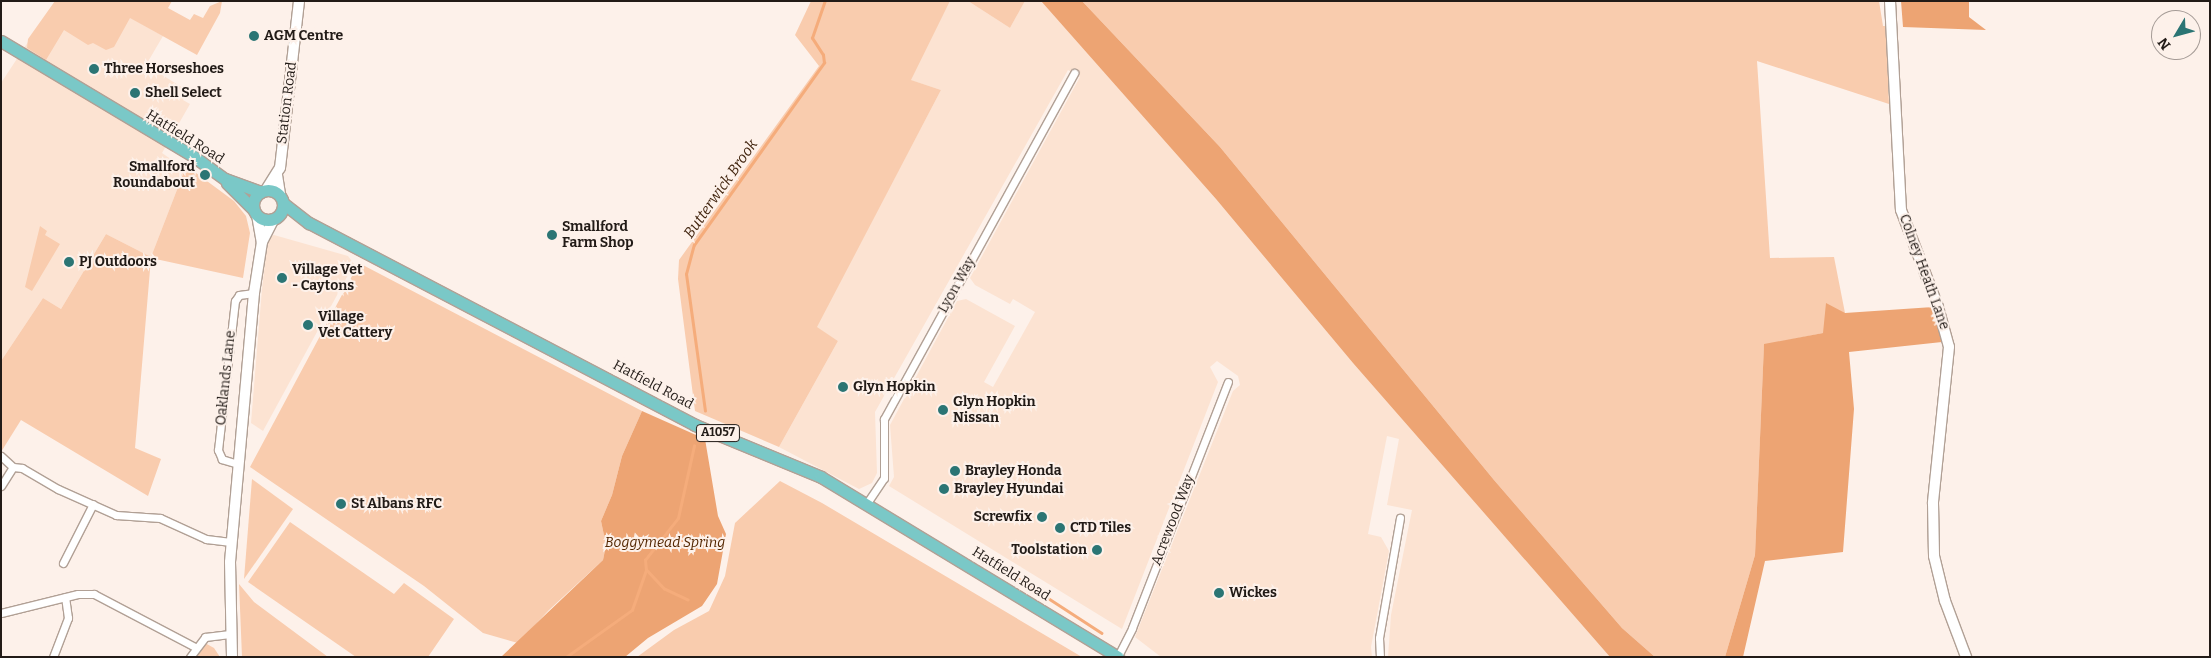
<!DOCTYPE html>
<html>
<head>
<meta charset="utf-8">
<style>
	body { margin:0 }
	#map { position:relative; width:2211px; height:658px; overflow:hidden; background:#fdf1ea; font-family:Bitter,serif }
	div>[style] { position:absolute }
	.built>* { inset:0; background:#fce3d2 }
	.green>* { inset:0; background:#f9ccae }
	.forest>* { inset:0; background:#eda473 }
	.stream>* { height:2.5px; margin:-1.25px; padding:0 1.25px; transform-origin:1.25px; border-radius:1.25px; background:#f5ac7b }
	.roads { filter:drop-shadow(1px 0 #b1a095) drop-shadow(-1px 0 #b1a095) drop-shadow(0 1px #b1a095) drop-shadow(0 -1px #b1a095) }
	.street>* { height:7px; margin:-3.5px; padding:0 3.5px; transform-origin:3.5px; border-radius:3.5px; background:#fff }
	.secondary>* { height:10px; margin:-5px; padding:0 5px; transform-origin:5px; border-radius:5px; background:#fff }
	.primary>* { height:11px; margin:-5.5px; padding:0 5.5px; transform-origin:5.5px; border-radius:5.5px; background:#7ac8c7 }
	.primary>.ring { margin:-5.5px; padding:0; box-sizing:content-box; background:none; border:11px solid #7ac8c7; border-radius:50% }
	.dots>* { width:14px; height:14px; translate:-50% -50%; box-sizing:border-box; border:2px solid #fdf1ea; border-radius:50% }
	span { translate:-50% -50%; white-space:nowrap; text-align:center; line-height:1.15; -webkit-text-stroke:4px #fdf1ea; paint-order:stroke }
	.shield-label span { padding:1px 4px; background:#fdf1ea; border:1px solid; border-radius:4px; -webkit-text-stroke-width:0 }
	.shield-label { font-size:12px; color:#221b17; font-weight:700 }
	.poi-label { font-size:14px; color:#221b17; font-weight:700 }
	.left { translate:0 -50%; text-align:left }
	.right { translate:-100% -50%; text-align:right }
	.street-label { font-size:14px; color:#221b17 }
	.park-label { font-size:14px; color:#532600; font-style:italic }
	.water-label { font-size:15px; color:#42250f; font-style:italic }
	.frame { position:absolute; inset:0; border:2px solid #221b17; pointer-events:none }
	.north { position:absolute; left:2151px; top:10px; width:50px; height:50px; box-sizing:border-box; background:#fdf1ea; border:1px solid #a59b96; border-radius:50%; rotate:233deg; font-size:14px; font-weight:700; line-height:20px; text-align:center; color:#221b17 }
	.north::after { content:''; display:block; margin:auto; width:18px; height:22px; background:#2b7574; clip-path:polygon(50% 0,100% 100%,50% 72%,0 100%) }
</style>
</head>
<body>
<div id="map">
	<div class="built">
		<div style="clip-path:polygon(55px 1px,101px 1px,163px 36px,146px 65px,188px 91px,183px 100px,190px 104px,162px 153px,185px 169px,151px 257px,106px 234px,61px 309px,43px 298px,1px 361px,1px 83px)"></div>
		<div style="clip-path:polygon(950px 1px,968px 1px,1010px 28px,1025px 1px,1041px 1px,1216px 199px,1353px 363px,1610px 657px,1388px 657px,1391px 615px,1412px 510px,1387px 505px,1399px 439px,1387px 436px,1368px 534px,1381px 537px,1389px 551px,1371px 647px,1372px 657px,1161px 657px,1135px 637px,1233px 391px,1240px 385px,1238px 376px,1217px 361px,1210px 367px,1218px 382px,1122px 629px,889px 486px,894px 477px,890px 425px,957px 301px,966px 299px,1015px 326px,984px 382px,993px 387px,1035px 312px,1013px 299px,1010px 304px,975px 285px,970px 278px,1080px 77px,1068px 70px,875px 412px,877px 473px,872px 483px,859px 489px,779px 447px,838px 341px,816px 327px,941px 90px,910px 80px)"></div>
		<div style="clip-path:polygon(274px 235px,348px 256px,354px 264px,263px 431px,251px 423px,262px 289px,268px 238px)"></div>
	</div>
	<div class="green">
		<div style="clip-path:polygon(55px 1px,172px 1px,168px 8px,190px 20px,194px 14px,203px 18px,210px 6px,222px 1px,220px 13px,197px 55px,130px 18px,114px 47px,106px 50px,93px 43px,88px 45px,64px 30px,46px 60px,27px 48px,28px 39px)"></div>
		<div style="clip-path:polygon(811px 1px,950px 1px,911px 80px,941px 90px,817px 327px,838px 341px,779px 447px,695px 411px,678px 279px,679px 260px,819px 66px,795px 35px)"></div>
		<div style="clip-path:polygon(968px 1px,1025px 1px,1010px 28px)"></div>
		<div style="clip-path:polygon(1082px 1px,1879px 1px,1883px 26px,1886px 26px,1889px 104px,1757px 61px,1770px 258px,1834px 257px,1845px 313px,1823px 333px,1764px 345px,1755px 555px,1725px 657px,1655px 657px,1622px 628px,1494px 480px,1220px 147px)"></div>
		<div style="clip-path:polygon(185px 169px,192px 170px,234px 201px,246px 216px,250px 233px,243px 278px,151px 258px,135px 448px,161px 459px,148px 496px,21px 420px,1px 452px,1px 361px,43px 298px,61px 309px,106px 234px,151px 257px)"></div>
		<div style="clip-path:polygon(40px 226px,47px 231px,45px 235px,60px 244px,32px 291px,25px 287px)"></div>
		<div style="clip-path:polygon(359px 263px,642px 411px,622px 456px,612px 495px,601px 521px,606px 545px,603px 560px,549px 610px,518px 643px,483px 633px,424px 586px,250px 467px)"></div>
		<div style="clip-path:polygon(252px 479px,293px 509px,244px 579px)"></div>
		<div style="clip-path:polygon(780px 481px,822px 503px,1082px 657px,637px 657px,674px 630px,709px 611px,725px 576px,735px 523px)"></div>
		<div style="clip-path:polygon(290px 522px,394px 594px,404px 583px,454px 619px,428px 657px,356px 657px,248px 582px)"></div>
		<div style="clip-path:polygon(239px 584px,254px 602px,328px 657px,242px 657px)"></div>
		<div style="clip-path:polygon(205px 643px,214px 648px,220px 657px,196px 657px)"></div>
	</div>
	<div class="forest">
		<div style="clip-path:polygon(1041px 1px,1082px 1px,1220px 147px,1494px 480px,1622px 628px,1655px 657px,1610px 657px,1353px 363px,1216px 199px)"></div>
		<div style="clip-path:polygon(1901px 1px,1969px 1px,1969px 17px,1986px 30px,1903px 27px)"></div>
		<div style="clip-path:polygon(1826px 303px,1845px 313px,1933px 307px,1942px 342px,1849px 352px,1854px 409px,1843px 552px,1765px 561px,1743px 657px,1725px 657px,1755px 555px,1764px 344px,1823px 333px)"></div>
		<div style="clip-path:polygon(642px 411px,705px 439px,718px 516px,726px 534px,717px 584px,702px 606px,648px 638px,625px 657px,501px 657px,603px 560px,606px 545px,601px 521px,612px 495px,622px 456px)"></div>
	</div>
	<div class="stream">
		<div style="left:705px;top:411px;width:138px;rotate:-97.9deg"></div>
		<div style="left:686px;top:274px;width:30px;rotate:-75deg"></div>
		<div style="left:694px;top:245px;width:224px;rotate:-54.5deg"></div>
		<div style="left:824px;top:63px;width:8px;rotate:-97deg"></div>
		<div style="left:823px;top:55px;width:20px;rotate:-123deg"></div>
		<div style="left:812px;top:38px;width:39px;rotate:-71deg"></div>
		<div style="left:996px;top:564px;width:126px;rotate:33.1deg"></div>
		<div style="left:688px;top:600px;width:26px;rotate:-155deg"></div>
		<div style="left:664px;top:589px;width:26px;rotate:-133deg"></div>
		<div style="left:646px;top:570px;width:10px;rotate:-96deg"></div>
		<div style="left:645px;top:560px;width:53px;rotate:-51.8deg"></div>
		<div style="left:678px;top:518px;width:74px;rotate:-77.5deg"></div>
		<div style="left:566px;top:657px;width:81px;rotate:-35.5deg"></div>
		<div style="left:632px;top:610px;width:42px;rotate:-70.7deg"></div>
	</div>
	<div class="roads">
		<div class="street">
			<div style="left:1px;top:456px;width:16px;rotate:43deg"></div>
			<div style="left:13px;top:467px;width:9px;rotate:6deg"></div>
			<div style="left:22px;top:468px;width:42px;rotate:30.3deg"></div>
			<div style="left:58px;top:489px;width:64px;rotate:24.1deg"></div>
			<div style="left:116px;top:515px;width:44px;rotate:3.9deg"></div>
			<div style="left:160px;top:518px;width:51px;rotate:24.5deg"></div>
			<div style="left:206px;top:539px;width:25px;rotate:7deg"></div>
			<div style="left:238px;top:464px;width:17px;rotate:-163deg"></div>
			<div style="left:222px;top:459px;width:10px;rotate:-114deg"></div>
			<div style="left:218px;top:450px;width:150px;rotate:-83.5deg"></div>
			<div style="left:235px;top:301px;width:7px;rotate:-56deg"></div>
			<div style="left:239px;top:295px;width:15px;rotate:-8deg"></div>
			<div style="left:1px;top:486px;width:22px;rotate:-58deg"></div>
			<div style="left:867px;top:503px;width:30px;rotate:-56deg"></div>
			<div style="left:884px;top:478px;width:59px;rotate:-90deg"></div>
			<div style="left:884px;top:419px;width:395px;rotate:-61.2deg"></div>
			<div style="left:63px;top:563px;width:66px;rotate:-63deg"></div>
			<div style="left:1px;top:613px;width:79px;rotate:-13.9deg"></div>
			<div style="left:78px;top:594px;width:16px"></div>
			<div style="left:94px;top:594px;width:114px;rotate:27.7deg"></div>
			<div style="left:1118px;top:656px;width:31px;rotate:-63deg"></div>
			<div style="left:1132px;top:628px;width:264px;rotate:-68.7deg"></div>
			<div style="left:53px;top:657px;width:42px;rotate:-69deg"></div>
			<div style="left:68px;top:618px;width:21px;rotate:-98deg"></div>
			<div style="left:190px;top:657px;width:25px;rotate:-53deg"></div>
			<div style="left:205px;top:637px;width:25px;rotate:-7deg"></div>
			<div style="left:1380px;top:657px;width:19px;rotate:-93deg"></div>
			<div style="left:1379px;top:638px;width:122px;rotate:-80.1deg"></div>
		</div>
		<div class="secondary">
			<div style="left:1890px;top:1px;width:209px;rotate:87deg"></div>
			<div style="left:1901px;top:210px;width:104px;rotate:69.1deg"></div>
			<div style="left:1938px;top:307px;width:41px;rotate:74.6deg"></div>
			<div style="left:1949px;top:347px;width:157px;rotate:95.9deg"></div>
			<div style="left:1933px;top:503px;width:53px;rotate:88.9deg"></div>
			<div style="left:1934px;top:556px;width:46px;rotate:76.3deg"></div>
			<div style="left:1945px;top:601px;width:60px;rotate:69.4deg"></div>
			<div style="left:277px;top:175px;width:20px;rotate:81deg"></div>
			<div style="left:266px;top:190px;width:26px;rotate:-58deg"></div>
			<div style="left:280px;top:168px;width:168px;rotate:-83.5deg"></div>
			<div style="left:257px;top:215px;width:27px;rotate:80deg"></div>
			<div style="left:232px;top:657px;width:95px;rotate:-91.2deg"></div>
			<div style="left:230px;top:562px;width:270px;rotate:-84.9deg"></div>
			<div style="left:254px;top:293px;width:52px;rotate:-81.1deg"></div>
			<div style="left:262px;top:242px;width:25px;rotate:-63deg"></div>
		</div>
		<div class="primary">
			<div style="left:1px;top:41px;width:224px;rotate:30.9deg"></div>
			<div style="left:193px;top:156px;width:39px;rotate:36deg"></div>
			<div style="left:225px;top:179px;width:38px;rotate:20deg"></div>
			<div style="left:227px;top:183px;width:37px;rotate:45deg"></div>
			<div class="ring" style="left:253px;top:190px;width:19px;height:19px"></div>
			<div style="left:283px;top:203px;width:33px;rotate:38deg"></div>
			<div style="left:309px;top:223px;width:436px;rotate:27.6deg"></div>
			<div style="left:695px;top:425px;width:136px;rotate:22.4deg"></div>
			<div style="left:821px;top:477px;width:347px;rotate:31.2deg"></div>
		</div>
	</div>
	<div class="dots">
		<div style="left:254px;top:36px;background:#2b7574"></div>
		<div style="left:94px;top:69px;background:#2b7574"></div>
		<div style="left:135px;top:93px;background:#2b7574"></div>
		<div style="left:205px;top:175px;background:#2b7574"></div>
		<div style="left:552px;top:235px;background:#2b7574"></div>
		<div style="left:69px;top:262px;background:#2b7574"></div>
		<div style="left:282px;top:278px;background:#2b7574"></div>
		<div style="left:308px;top:325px;background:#2b7574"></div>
		<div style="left:843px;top:387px;background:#2b7574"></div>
		<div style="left:943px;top:410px;background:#2b7574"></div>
		<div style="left:955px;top:471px;background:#2b7574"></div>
		<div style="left:944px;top:489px;background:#2b7574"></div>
		<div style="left:341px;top:504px;background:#2b7574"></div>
		<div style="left:1042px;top:517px;background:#2b7574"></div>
		<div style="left:1060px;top:528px;background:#2b7574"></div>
		<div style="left:1097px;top:550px;background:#2b7574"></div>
		<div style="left:1219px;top:593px;background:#2b7574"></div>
	</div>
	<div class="shield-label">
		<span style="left:718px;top:433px">A1057</span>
	</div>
	<div class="poi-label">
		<span class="left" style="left:264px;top:36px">AGM Centre</span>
		<span class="left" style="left:104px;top:69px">Three Horseshoes</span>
		<span class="left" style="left:145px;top:93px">Shell Select</span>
		<span class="right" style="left:195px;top:175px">Smallford<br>Roundabout</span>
		<span class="left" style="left:562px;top:235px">Smallford<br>Farm Shop</span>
		<span class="left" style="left:79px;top:262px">PJ Outdoors</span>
		<span class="left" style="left:292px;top:278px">Village Vet<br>- Caytons</span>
		<span class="left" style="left:318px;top:325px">Village<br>Vet Cattery</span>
		<span class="left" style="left:853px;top:387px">Glyn Hopkin</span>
		<span class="left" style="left:953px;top:410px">Glyn Hopkin<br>Nissan</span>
		<span class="left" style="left:965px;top:471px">Brayley Honda</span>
		<span class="left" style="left:954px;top:489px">Brayley Hyundai</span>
		<span class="left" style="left:351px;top:504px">St Albans RFC</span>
		<span class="right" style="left:1032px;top:517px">Screwfix</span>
		<span class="left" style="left:1070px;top:528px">CTD Tiles</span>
		<span class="right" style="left:1087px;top:550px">Toolstation</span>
		<span class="left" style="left:1229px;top:593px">Wickes</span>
	</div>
	<div class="street-label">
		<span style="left:287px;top:103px;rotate:-83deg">Station Road</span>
		<span style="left:185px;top:137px;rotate:32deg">Hatfield Road</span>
		<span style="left:1924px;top:272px;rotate:70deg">Colney Heath Lane</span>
		<span style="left:957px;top:285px;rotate:-61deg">Lyon Way</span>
		<span style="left:226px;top:378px;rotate:-84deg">Oaklands Lane</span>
		<span style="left:653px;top:385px;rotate:28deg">Hatfield Road</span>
		<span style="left:1173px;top:520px;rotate:-69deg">Acrewood Way</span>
		<span style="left:1011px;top:574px;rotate:32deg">Hatfield Road</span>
	</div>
	<div class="park-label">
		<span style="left:665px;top:543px">Boggymead Spring</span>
	</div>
	<div class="water-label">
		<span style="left:721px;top:189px;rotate:-55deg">Butterwick Brook</span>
	</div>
	<div class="frame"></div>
	<div class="north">N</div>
</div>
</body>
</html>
